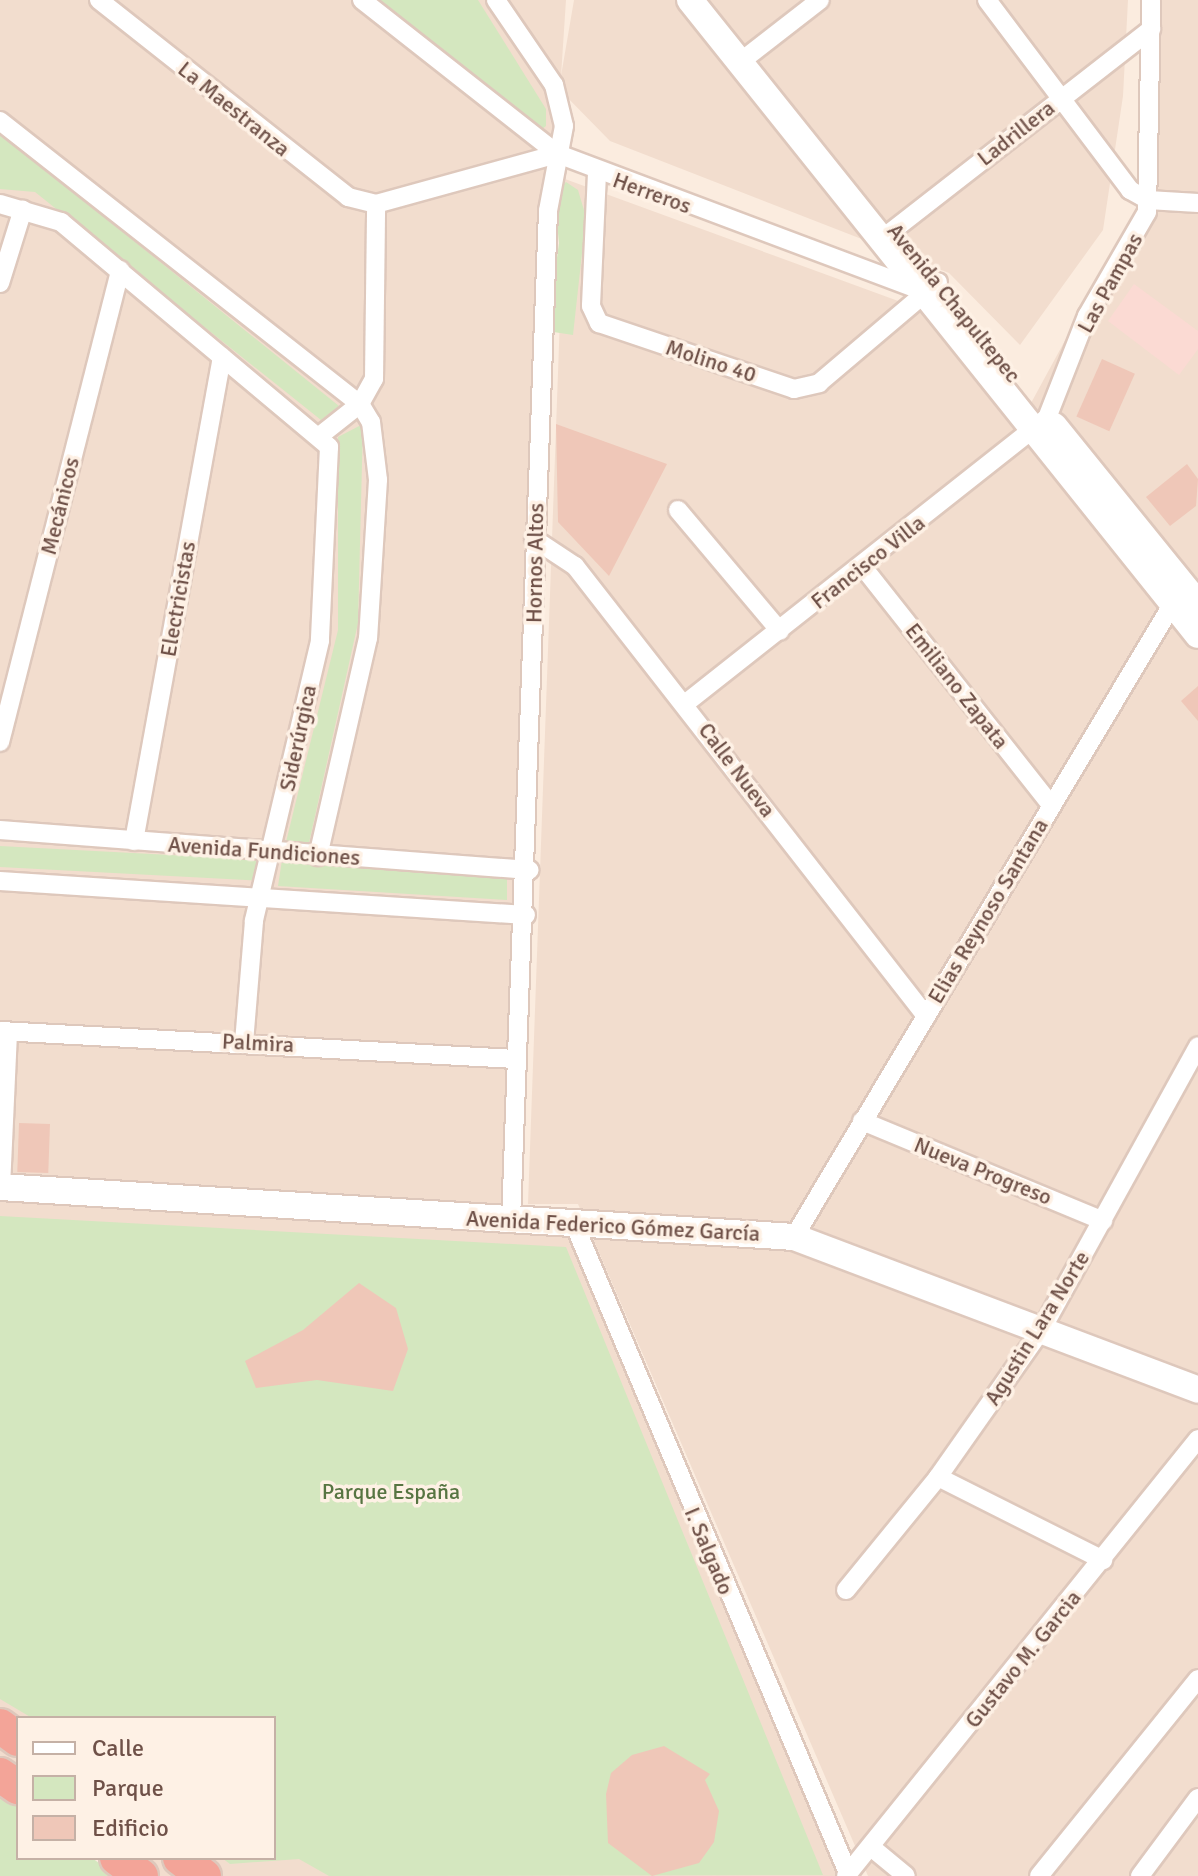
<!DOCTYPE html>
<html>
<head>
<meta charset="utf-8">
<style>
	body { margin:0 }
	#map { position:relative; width:1198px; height:1876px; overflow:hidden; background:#fbecdf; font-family:Signika,sans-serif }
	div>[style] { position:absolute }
	.residential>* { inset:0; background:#f2ddce; transform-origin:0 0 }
	.commercial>* { inset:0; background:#fbdad3 }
	.green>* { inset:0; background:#d4e7bf; transform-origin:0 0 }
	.building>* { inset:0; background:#efc7b8; transform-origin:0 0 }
	.roads { filter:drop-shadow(2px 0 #dec8bc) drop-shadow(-2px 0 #dec8bc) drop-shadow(0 2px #dec8bc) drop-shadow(0 -2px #dec8bc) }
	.street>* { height:18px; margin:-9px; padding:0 9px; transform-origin:9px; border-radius:9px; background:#fff }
	.secondary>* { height:26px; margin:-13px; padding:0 13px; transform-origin:13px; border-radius:13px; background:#fff }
	.highway>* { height:34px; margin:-17px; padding:0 17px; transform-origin:17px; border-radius:17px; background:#f3a498 }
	span { translate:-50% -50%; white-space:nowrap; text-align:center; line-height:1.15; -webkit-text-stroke:7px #fef1e5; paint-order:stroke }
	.street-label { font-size:22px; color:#6f5148 }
	.park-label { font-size:22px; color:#577542 }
	.legend { position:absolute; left:16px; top:1716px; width:260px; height:144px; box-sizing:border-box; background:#fef1e5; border:2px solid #c5b1a6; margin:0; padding:10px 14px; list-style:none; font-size:24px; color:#6f5148 }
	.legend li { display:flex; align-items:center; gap:16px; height:40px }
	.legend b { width:40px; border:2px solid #c5b1a6 }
</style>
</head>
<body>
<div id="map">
	<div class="residential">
		<div style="clip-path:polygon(0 0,566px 0,561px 76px,574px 0,1128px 0,1123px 96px,1103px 230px,1020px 345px,949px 273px,610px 141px,560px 90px,511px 1221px,575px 1226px,846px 1876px,144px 1876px,114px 1858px,274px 1858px,274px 1718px,18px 1718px,18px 1799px,0 1788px)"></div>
		<div style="left:1152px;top:0;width:46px;height:207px"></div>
		<div style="clip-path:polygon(565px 179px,931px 313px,1018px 427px,1137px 208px,1198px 211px,1198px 1876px,868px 1876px,578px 1204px,528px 1204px)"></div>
	</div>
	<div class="commercial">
		<div style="clip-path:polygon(1134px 284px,1198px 331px,1198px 349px,1179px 375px,1108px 321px)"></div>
	</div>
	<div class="green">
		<div style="clip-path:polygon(375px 0,478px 0,546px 109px,546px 126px,541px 130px)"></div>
		<div style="clip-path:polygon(0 133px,339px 406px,321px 420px,35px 192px,0 189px)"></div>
		<div style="clip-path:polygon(566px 182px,578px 190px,586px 217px,573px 335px,547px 331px,559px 243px,554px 193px)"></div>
		<div style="clip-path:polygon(363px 424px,358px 623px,309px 843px,286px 842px,338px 630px,338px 437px)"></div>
		<div style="left:0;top:846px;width:257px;height:21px;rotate:3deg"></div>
		<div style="clip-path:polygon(282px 860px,507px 878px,507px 900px,278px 886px)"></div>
		<div style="clip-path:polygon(0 1216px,566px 1247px,823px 1875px,329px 1876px,299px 1859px,230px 1864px,222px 1858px,274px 1858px,274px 1718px,32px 1718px,0 1699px)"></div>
		<div style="clip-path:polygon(0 1792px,18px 1805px,18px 1858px,92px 1858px,117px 1876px,0 1876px)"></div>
	</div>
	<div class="building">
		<div style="left:1102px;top:359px;width:36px;height:63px;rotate:24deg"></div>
		<div style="clip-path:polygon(556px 424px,667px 464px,609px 576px,558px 522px)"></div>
		<div style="clip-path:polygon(1187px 464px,1198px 479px,1196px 506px,1170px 526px,1146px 497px)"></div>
		<div style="clip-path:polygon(1198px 686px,1198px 721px,1181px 701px)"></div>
		<div style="left:19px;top:1123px;width:31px;height:49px;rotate:2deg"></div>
		<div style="clip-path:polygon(359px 1283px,396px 1308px,408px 1349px,393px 1391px,317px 1380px,256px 1388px,245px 1361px,303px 1330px)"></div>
		<div style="clip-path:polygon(664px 1746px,710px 1774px,705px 1780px,719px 1811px,714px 1842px,699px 1863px,652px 1876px,608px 1843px,606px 1794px,611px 1773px,632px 1755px)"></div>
	</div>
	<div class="roads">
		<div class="street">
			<div style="left:99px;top:0;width:318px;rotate:38.3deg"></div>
			<div style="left:348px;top:197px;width:29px;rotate:14deg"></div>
			<div style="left:376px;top:204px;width:189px;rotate:-15.4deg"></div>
			<div style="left:558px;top:154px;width:387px;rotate:20.6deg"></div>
			<div style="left:362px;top:0;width:249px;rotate:38.2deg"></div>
			<div style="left:496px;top:0;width:103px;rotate:55.7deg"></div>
			<div style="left:554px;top:85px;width:42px;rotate:76.3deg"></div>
			<div style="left:564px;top:126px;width:86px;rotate:100.7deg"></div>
			<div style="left:548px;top:211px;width:1012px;rotate:92.1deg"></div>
			<div style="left:987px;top:0;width:238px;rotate:53deg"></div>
			<div style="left:1130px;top:190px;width:21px;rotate:29deg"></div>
			<div style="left:1148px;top:200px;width:50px;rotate:3.4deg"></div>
			<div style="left:740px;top:62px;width:101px;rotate:-37.8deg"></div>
			<div style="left:0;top:121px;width:458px;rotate:38.2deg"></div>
			<div style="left:360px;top:404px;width:21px;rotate:59deg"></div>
			<div style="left:371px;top:422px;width:58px;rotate:83.1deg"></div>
			<div style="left:378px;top:480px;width:158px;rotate:93.6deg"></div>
			<div style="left:368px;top:638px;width:224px;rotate:102.9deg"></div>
			<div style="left:597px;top:173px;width:133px;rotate:92.6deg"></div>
			<div style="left:591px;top:306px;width:19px;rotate:65deg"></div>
			<div style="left:599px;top:323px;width:206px;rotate:18.7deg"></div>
			<div style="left:794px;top:389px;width:26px;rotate:-13deg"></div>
			<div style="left:819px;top:383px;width:156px;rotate:-40.3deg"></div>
			<div style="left:0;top:204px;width:64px;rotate:16.4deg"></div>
			<div style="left:61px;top:222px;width:350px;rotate:40deg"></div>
			<div style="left:329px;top:447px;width:194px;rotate:92.7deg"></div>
			<div style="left:320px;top:641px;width:288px;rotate:103.3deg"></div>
			<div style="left:254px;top:921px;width:121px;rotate:94.7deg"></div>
			<div style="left:883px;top:238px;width:340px;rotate:-37.9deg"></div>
			<div style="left:0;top:283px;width:77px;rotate:-72.7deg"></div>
			<div style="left:322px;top:434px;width:48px;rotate:-38.3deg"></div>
			<div style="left:360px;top:404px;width:29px;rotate:-61deg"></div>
			<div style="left:374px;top:379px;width:175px;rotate:-89.3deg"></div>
			<div style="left:678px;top:510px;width:158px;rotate:49.9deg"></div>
			<div style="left:534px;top:539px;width:49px;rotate:33.4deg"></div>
			<div style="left:575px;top:566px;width:571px;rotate:52.05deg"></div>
			<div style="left:863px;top:567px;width:303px;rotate:51.7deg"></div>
			<div style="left:686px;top:703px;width:460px;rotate:-38.3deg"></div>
			<div style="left:1047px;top:418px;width:110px;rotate:-68.6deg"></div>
			<div style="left:1087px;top:316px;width:120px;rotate:-60deg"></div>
			<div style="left:1147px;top:212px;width:212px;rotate:-88.9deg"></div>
			<div style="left:0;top:742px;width:487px;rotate:-75.7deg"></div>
			<div style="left:0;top:830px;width:531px;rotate:4.32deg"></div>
			<div style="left:134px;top:841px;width:492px;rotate:-79.7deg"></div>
			<div style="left:0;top:881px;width:527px;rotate:3.7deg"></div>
			<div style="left:0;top:1031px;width:516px;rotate:3.11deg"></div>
			<div style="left:862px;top:1121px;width:261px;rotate:22.5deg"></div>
			<div style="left:1px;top:1187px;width:155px;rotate:-87.4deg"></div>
			<div style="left:575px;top:1226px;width:702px;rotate:67.12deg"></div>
			<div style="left:794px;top:1237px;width:748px;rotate:-59.12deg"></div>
			<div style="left:938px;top:1477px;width:185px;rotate:26.7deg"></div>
			<div style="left:846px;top:1590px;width:146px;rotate:-50.8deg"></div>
			<div style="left:938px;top:1477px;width:181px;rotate:-54.9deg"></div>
			<div style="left:1042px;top:1329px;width:323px;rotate:-61.1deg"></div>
			<div style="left:871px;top:1847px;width:45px;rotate:39.6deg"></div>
			<div style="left:846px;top:1876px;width:561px;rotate:-51.15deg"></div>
			<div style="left:1039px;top:1876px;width:253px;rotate:-51.1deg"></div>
			<div style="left:1140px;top:1876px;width:97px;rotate:-53.4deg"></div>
		</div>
		<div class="secondary">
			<div style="left:690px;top:0;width:813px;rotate:51.34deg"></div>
			<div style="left:1054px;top:426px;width:229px;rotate:51deg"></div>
			<div style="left:0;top:1187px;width:796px;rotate:3.6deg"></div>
			<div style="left:794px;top:1237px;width:432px;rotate:20.7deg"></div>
		</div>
		<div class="highway">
			<div style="left:0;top:1726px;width:22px;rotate:36deg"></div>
			<div style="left:0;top:1775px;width:22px;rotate:34deg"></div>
			<div style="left:117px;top:1858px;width:30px;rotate:37deg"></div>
			<div style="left:180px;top:1858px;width:30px;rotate:37deg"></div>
		</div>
	</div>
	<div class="street-label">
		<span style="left:234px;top:109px;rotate:39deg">La Maestranza</span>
		<span style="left:1016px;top:133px;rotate:-38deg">Ladrillera</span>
		<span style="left:652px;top:193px;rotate:20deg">Herreros</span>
		<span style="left:1110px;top:283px;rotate:-61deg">Las Pampas</span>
		<span style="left:954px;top:303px;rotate:51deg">Avenida Chapultepec</span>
		<span style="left:711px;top:361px;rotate:18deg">Molino 40</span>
		<span style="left:60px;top:506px;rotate:-76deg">Mecánicos</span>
		<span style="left:868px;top:562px;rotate:-38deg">Francisco Villa</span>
		<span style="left:535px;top:563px;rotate:-89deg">Hornos Altos</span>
		<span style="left:178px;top:599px;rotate:-80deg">Electricistas</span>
		<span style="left:957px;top:686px;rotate:52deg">Emiliano Zapata</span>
		<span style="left:298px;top:738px;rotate:-78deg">Siderúrgica</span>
		<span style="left:737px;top:770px;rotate:53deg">Calle Nueva</span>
		<span style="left:264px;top:851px;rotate:4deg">Avenida Fundiciones</span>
		<span style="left:988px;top:911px;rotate:-59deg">Elias Reynoso Santana</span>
		<span style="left:258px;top:1043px;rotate:3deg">Palmira</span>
		<span style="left:983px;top:1171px;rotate:22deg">Nueva Progreso</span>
		<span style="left:613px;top:1226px;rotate:3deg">Avenida Federico Gómez García</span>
		<span style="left:1037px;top:1328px;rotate:-58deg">Agustin Lara Norte</span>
		<span style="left:709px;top:1551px;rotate:67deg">I. Salgado</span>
		<span style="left:1023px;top:1659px;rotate:-51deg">Gustavo M. Garcia</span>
	</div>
	<div class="park-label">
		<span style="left:391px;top:1492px">Parque España</span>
	</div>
	<ul class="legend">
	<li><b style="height:10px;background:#fff"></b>Calle</li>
	<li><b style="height:22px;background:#d4e7bf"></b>Parque</li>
	<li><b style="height:22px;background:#efc7b8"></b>Edificio</li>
	</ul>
</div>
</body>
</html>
